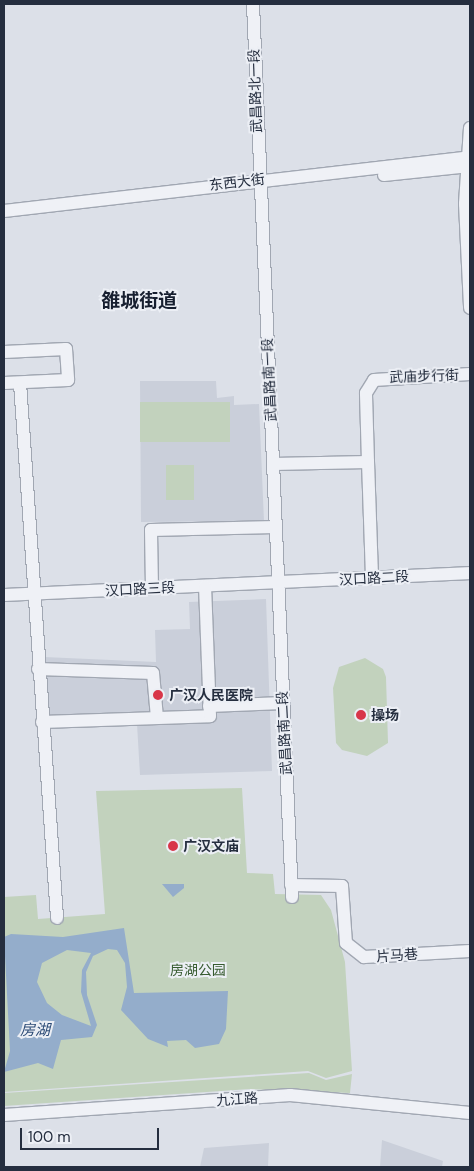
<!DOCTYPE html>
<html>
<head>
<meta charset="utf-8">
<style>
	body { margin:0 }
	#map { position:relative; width:474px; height:1171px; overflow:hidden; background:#dce0e8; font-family:"DM Sans","Noto Sans SC",sans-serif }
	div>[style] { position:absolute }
	.built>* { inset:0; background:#cacfda }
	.green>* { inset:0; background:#c2d2bd; transform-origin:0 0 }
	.water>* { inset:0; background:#94adcb }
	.roads { filter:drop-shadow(1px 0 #a1a7b2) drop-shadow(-1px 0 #a1a7b2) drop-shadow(0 1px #a1a7b2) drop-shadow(0 -1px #a1a7b2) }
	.minor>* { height:12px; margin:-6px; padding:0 6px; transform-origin:6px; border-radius:6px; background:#eff1f6 }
	.dots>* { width:14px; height:14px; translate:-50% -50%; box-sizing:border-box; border:2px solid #eceff5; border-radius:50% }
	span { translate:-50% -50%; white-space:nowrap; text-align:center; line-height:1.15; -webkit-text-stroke:4px #eceff5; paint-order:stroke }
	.street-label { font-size:14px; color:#252e3f }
	.poi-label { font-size:14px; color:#252e3f; font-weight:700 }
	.left { translate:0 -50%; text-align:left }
	.park-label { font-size:14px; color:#385c31 }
	.water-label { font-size:15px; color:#2c4b76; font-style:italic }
	.district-label { font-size:19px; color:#171f30; font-weight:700 }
	.frame { position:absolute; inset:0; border:5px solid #252e3f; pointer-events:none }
	.scale { position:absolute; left:20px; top:1128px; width:139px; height:22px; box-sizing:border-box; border:2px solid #252e3f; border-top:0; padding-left:6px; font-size:15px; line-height:18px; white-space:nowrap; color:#252e3f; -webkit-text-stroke:4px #eceff5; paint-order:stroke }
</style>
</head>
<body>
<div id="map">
	<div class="built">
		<div style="clip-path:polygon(140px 381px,216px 381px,217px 398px,234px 396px,234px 405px,259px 404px,264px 521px,141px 522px)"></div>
		<div style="clip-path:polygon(266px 599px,272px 771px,140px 775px,137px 724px,48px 729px,44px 657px,156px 662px,155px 630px,190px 629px,189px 602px)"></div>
		<div style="clip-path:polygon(382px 1140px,443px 1161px,442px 1167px,380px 1167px)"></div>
		<div style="clip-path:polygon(269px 1143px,268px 1167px,200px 1167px,204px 1148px)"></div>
	</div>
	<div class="green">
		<div style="left:230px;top:402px;width:40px;height:90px;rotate:90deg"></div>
		<div style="left:166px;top:465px;width:28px;height:35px"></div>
		<div style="clip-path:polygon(365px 658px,383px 669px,386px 677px,388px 743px,367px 756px,342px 750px,336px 743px,333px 688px,339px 667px)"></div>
		<div style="clip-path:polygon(242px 788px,247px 873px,273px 874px,275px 894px,321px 895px,331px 910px,345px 962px,352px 1071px,326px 1078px,308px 1071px,4px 1092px,4px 897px,36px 895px,38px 919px,105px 914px,96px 791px)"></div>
		<div style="clip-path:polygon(309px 1073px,326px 1080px,352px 1074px,350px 1093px,250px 1089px,4px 1106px,4px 1093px)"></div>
	</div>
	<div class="water">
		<div style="clip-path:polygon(162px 884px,184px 884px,184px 888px,173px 897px)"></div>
		<div style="clip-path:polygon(evenodd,124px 928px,134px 993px,228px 991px,226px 1029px,219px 1044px,195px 1048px,186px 1040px,167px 1041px,168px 1047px,148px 1039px,121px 1010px,127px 987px,125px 963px,117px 950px,108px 949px,93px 956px,86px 972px,87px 995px,97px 1025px,92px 1037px,61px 1040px,53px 1069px,38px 1063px,4px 1072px,10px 1051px,4px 937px,11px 934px,63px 937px,124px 928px,67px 950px,91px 953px,82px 970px,81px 992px,91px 1026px,62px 1015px,47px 1003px,37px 982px,42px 963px,67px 950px)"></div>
	</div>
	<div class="roads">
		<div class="minor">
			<div style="left:253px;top:4px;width:894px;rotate:87.5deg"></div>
			<div style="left:470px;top:128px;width:76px;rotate:93.8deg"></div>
			<div style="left:465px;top:204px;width:104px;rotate:87.2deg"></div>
			<div style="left:384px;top:175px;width:86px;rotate:-6deg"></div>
			<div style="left:4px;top:211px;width:469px;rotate:-6.6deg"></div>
			<div style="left:4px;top:352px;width:62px;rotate:-2.8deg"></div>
			<div style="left:66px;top:349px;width:31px;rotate:86deg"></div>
			<div style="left:68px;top:380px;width:64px;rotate:177.3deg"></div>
			<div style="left:20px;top:383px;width:536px;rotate:86.04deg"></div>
			<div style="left:368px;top:462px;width:116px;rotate:88deg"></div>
			<div style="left:273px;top:464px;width:95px;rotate:-1.2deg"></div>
			<div style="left:368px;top:462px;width:69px;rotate:-91.7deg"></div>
			<div style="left:366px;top:393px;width:15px;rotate:-58deg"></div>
			<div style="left:374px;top:380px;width:96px;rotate:-3.6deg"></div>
			<div style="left:152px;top:588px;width:58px;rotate:-91deg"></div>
			<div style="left:151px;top:530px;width:124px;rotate:-1.4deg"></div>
			<div style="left:4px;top:595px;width:467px;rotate:-2.7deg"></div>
			<div style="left:38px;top:669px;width:115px;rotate:2deg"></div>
			<div style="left:153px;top:673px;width:45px;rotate:84.9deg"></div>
			<div style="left:209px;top:706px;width:74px;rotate:-2.3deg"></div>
			<div style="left:42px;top:722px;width:168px;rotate:-2deg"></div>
			<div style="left:210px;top:716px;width:130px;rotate:-92.2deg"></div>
			<div style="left:291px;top:885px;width:51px;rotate:1.1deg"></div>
			<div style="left:342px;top:886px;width:57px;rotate:86deg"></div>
			<div style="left:346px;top:943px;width:23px;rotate:38deg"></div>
			<div style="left:364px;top:957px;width:106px;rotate:-3.2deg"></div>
			<div style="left:4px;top:1115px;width:287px;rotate:-4deg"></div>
			<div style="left:290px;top:1095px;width:181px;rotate:5.7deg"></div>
		</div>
	</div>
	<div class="dots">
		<div style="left:158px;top:695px;background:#d83649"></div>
		<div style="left:361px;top:715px;background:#d83649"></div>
		<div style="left:173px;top:846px;background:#d83649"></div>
	</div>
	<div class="street-label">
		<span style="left:255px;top:91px;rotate:-92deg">武昌路北一段</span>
		<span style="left:237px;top:182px;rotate:-7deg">东西大街</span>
		<span style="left:424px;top:376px;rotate:-2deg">武庙步行街</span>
		<span style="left:269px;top:380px;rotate:-93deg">武昌路南一段</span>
		<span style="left:374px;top:578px;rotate:-3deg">汉口路二段</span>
		<span style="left:140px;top:589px;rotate:-3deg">汉口路三段</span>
		<span style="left:284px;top:733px;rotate:-93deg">武昌路南二段</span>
		<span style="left:397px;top:955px;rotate:-4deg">片马巷</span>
		<span style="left:237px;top:1099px;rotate:-4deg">九江路</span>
	</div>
	<div class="poi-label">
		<span class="left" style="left:169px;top:695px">广汉人民医院</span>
		<span class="left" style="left:371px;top:715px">操场</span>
		<span class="left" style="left:183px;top:846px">广汉文庙</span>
	</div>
	<div class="park-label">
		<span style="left:198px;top:970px">房湖公园</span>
	</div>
	<div class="water-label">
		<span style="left:35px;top:1031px">房湖</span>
	</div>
	<div class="district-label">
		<span style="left:139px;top:301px">雒城街道</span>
	</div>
	<div class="frame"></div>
	<div class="scale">100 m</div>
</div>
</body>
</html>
